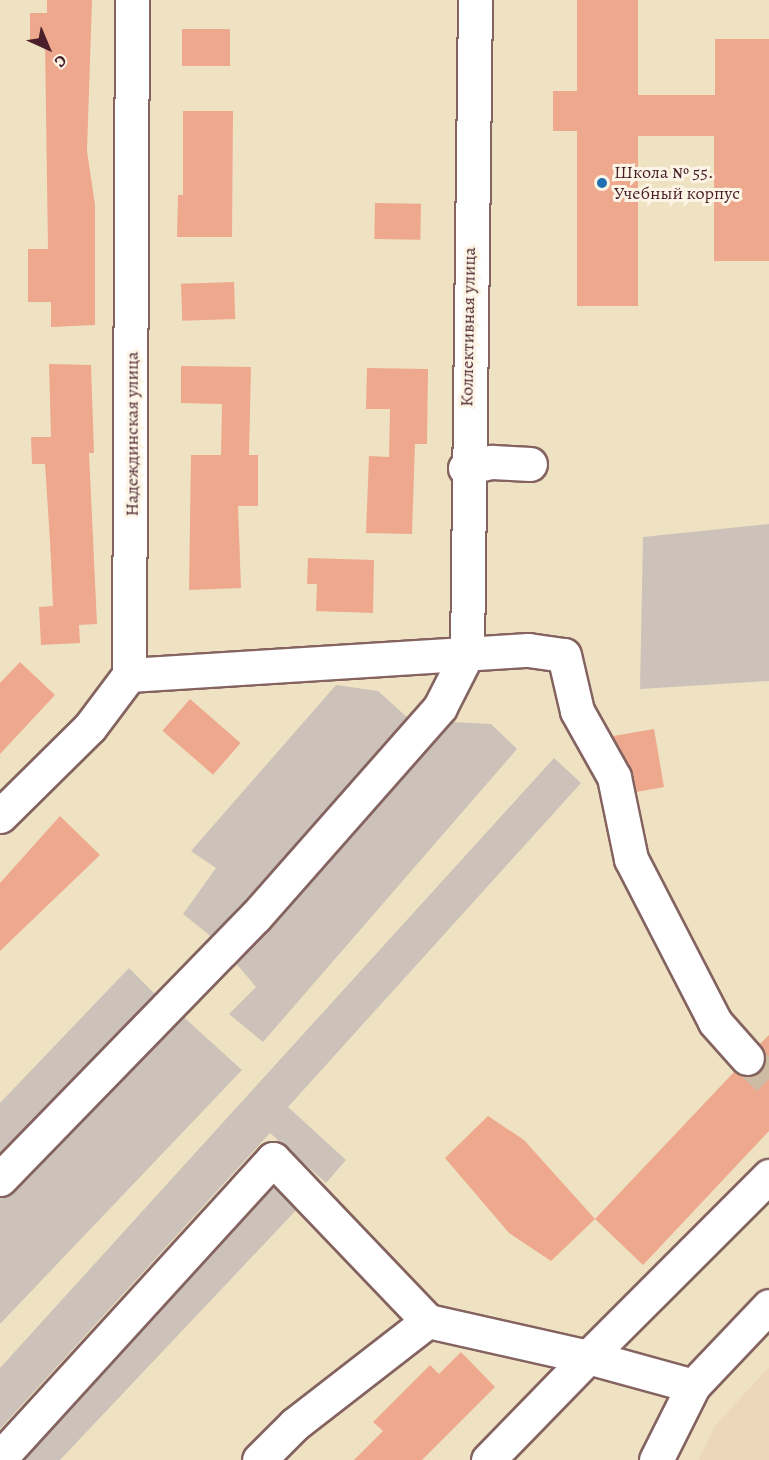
<!DOCTYPE html>
<html>
<head>
<meta charset="utf-8">
<style>
	body { margin:0 }
	#map { position:relative; width:769px; height:1460px; overflow:hidden; background:#efe2c2; font-family:Alegreya,serif }
	div>[style] { position:absolute }
	.built>* { inset:0; background:#edd7bb }
	.industrial>* { inset:0; background:#ccc2b9 }
	.building>* { inset:0; background:#eea88e; transform-origin:0 0 }
	.minor-tunnel>* { height:33px; margin-top:-16.5px; transform-origin:0; background:repeating-linear-gradient(90deg,#cebba4 0 33px,transparent 0 49px) }
	.roads { filter:drop-shadow(2px 0 #846360) drop-shadow(-2px 0 #846360) drop-shadow(0 2px #846360) drop-shadow(0 -2px #846360) }
	.minor>* { height:33px; margin:-16.5px; padding:0 16.5px; transform-origin:16.5px; border-radius:16.5px; background:#fff }
	.dots>* { width:16px; height:16px; translate:-50% -50%; box-sizing:border-box; border:3px solid #fcf5e5; border-radius:50% }
	span { translate:-50% -50%; white-space:nowrap; text-align:center; line-height:1.15; -webkit-text-stroke:6px #fcf5e5; paint-order:stroke }
	.poi-label { font-size:18px; color:#4a1f2b }
	.left { translate:0 -50%; text-align:left }
	.street-label { font-size:18px; color:#4a1f2b }
	.north { position:absolute; left:18px; top:18px; width:60px; height:60px; -webkit-text-stroke:4px #fcf5e5; paint-order:stroke; rotate:136deg; font-size:16px; font-weight:700; line-height:24px; text-align:center; color:#4a1f2b }
	.north::after { content:''; display:block; margin:auto; width:21px; height:27px; background:#4a1f2b; clip-path:polygon(50% 0,100% 100%,50% 72%,0 100%) }
</style>
</head>
<body>
<div id="map">
	<div class="built">
		<div style="clip-path:polygon(769px 1367px,769px 1460px,699px 1460px,714px 1427px)"></div>
	</div>
	<div class="industrial">
		<div style="clip-path:polygon(769px 524px,769px 681px,640px 689px,643px 537px)"></div>
		<div style="clip-path:polygon(336px 685px,378px 691px,409px 719px,213px 938px,183px 914px,216px 868px,191px 851px)"></div>
		<div style="clip-path:polygon(452px 722px,491px 724px,517px 749px,263px 1042px,229px 1014px,256px 987px,234px 961px)"></div>
		<div style="clip-path:polygon(554px 758px,581px 783px,288px 1107px,346px 1160px,326px 1183px,270px 1133px,0 1429px,0 1368px)"></div>
		<div style="clip-path:polygon(129px 968px,156px 995px,0 1158px,0 1103px)"></div>
		<div style="clip-path:polygon(178px 1012px,242px 1070px,0 1324px,0 1199px)"></div>
		<div style="clip-path:polygon(275px 1180px,301px 1205px,60px 1460px,17px 1460px)"></div>
	</div>
	<div class="building">
		<div style="clip-path:polygon(47px 0,92px 0,87px 151px,95px 205px,95px 325px,51px 327px,51px 302px,28px 302px,28px 249px,48px 249px,45px 43px,30px 43px,30px 13px,47px 13px)"></div>
		<div style="clip-path:polygon(577px 0,638px 0,638px 95px,715px 95px,715px 39px,769px 39px,769px 261px,714px 261px,714px 136px,638px 136px,638px 306px,577px 306px,577px 131px,553px 131px,553px 91px,577px 91px)"></div>
		<div style="left:182px;top:29px;width:48px;height:37px"></div>
		<div style="clip-path:polygon(183px 111px,233px 111px,232px 237px,177px 237px,178px 195px,183px 195px)"></div>
		<div style="left:375px;top:203px;width:46px;height:36px;rotate:1deg"></div>
		<div style="left:234px;top:282px;width:37px;height:53px;rotate:88deg"></div>
		<div style="clip-path:polygon(49px 364px,91px 365px,94px 453px,89px 453px,97px 624px,79px 625px,80px 643px,41px 645px,39px 607px,53px 606px,50px 541px,45px 464px,32px 464px,31px 437px,51px 437px)"></div>
		<div style="clip-path:polygon(181px 366px,251px 367px,249px 455px,258px 455px,258px 506px,238px 506px,241px 588px,189px 590px,191px 455px,221px 455px,222px 404px,181px 403px)"></div>
		<div style="clip-path:polygon(367px 368px,428px 369px,427px 444px,415px 444px,412px 534px,366px 533px,369px 456px,389px 457px,390px 409px,366px 409px)"></div>
		<div style="clip-path:polygon(308px 558px,374px 560px,373px 613px,316px 611px,317px 584px,307px 584px)"></div>
		<div style="clip-path:polygon(20px 662px,55px 695px,0 754px,0 683px)"></div>
		<div style="left:190px;top:699px;width:67px;height:42px;rotate:41deg"></div>
		<div style="clip-path:polygon(654px 729px,664px 787px,636px 792px,613px 736px)"></div>
		<div style="clip-path:polygon(60px 816px,100px 855px,0 951px,0 883px)"></div>
		<div style="clip-path:polygon(769px 1035px,769px 1131px,643px 1265px,595px 1219px,734px 1072px,750px 1076px,760px 1072px,765px 1055px,760px 1044px)"></div>
		<div style="clip-path:polygon(488px 1116px,524px 1140px,595px 1219px,551px 1261px,509px 1233px,445px 1158px)"></div>
		<div style="clip-path:polygon(461px 1352px,495px 1387px,422px 1460px,354px 1460px,383px 1431px,373px 1422px,430px 1365px,439px 1374px)"></div>
	</div>
	<div class="minor-tunnel">
		<div style="left:747px;top:1058px;width:30px;rotate:44deg"></div>
	</div>
	<div class="roads">
		<div class="minor">
			<div style="left:465px;top:468px;width:28px;rotate:-13deg"></div>
			<div style="left:492px;top:462px;width:38px;rotate:3deg"></div>
			<div style="left:129px;top:675px;width:400px;rotate:-3.6deg"></div>
			<div style="left:528px;top:650px;width:36px;rotate:8deg"></div>
			<div style="left:564px;top:655px;width:57px;rotate:76.9deg"></div>
			<div style="left:577px;top:711px;width:76px;rotate:60.7deg"></div>
			<div style="left:614px;top:777px;width:84px;rotate:78.3deg"></div>
			<div style="left:631px;top:859px;width:183px;rotate:62.7deg"></div>
			<div style="left:715px;top:1022px;width:48px;rotate:48.4deg"></div>
			<div style="left:0;top:816px;width:127px;rotate:-44.7deg"></div>
			<div style="left:90px;top:727px;width:65px;rotate:-53.1deg"></div>
			<div style="left:129px;top:675px;width:675px;rotate:-89.75deg"></div>
			<div style="left:0;top:1179px;width:367px;rotate:-45.8deg"></div>
			<div style="left:256px;top:916px;width:278px;rotate:-48.6deg"></div>
			<div style="left:440px;top:707px;width:59px;rotate:-63deg"></div>
			<div style="left:467px;top:654px;width:654px;rotate:-89.3deg"></div>
			<div style="left:0;top:1458px;width:405px;rotate:-47.6deg"></div>
			<div style="left:273px;top:1159px;width:224px;rotate:46.3deg"></div>
			<div style="left:259px;top:1460px;width:51px;rotate:-45deg"></div>
			<div style="left:295px;top:1424px;width:168px;rotate:-37.8deg"></div>
			<div style="left:428px;top:1321px;width:164px;rotate:12.7deg"></div>
			<div style="left:588px;top:1357px;width:256px;rotate:-45deg"></div>
			<div style="left:488px;top:1460px;width:144px;rotate:-45.8deg"></div>
			<div style="left:588px;top:1357px;width:109px;rotate:15.4deg"></div>
			<div style="left:656px;top:1460px;width:83px;rotate:-63.4deg"></div>
			<div style="left:693px;top:1386px;width:110px;rotate:-46.5deg"></div>
		</div>
	</div>
	<div class="dots">
		<div style="left:602px;top:183px;background:#1f6fb2"></div>
	</div>
	<div class="poi-label">
		<span class="left" style="left:614px;top:183px">Школа № 55.<br>Учебный корпус</span>
	</div>
	<div class="street-label">
		<span style="left:468px;top:327px;rotate:-89deg">Коллективная улица</span>
		<span style="left:132px;top:434px;rotate:-90deg">Надеждинская улица</span>
	</div>
	<div class="north">С</div>
</div>
</body>
</html>
